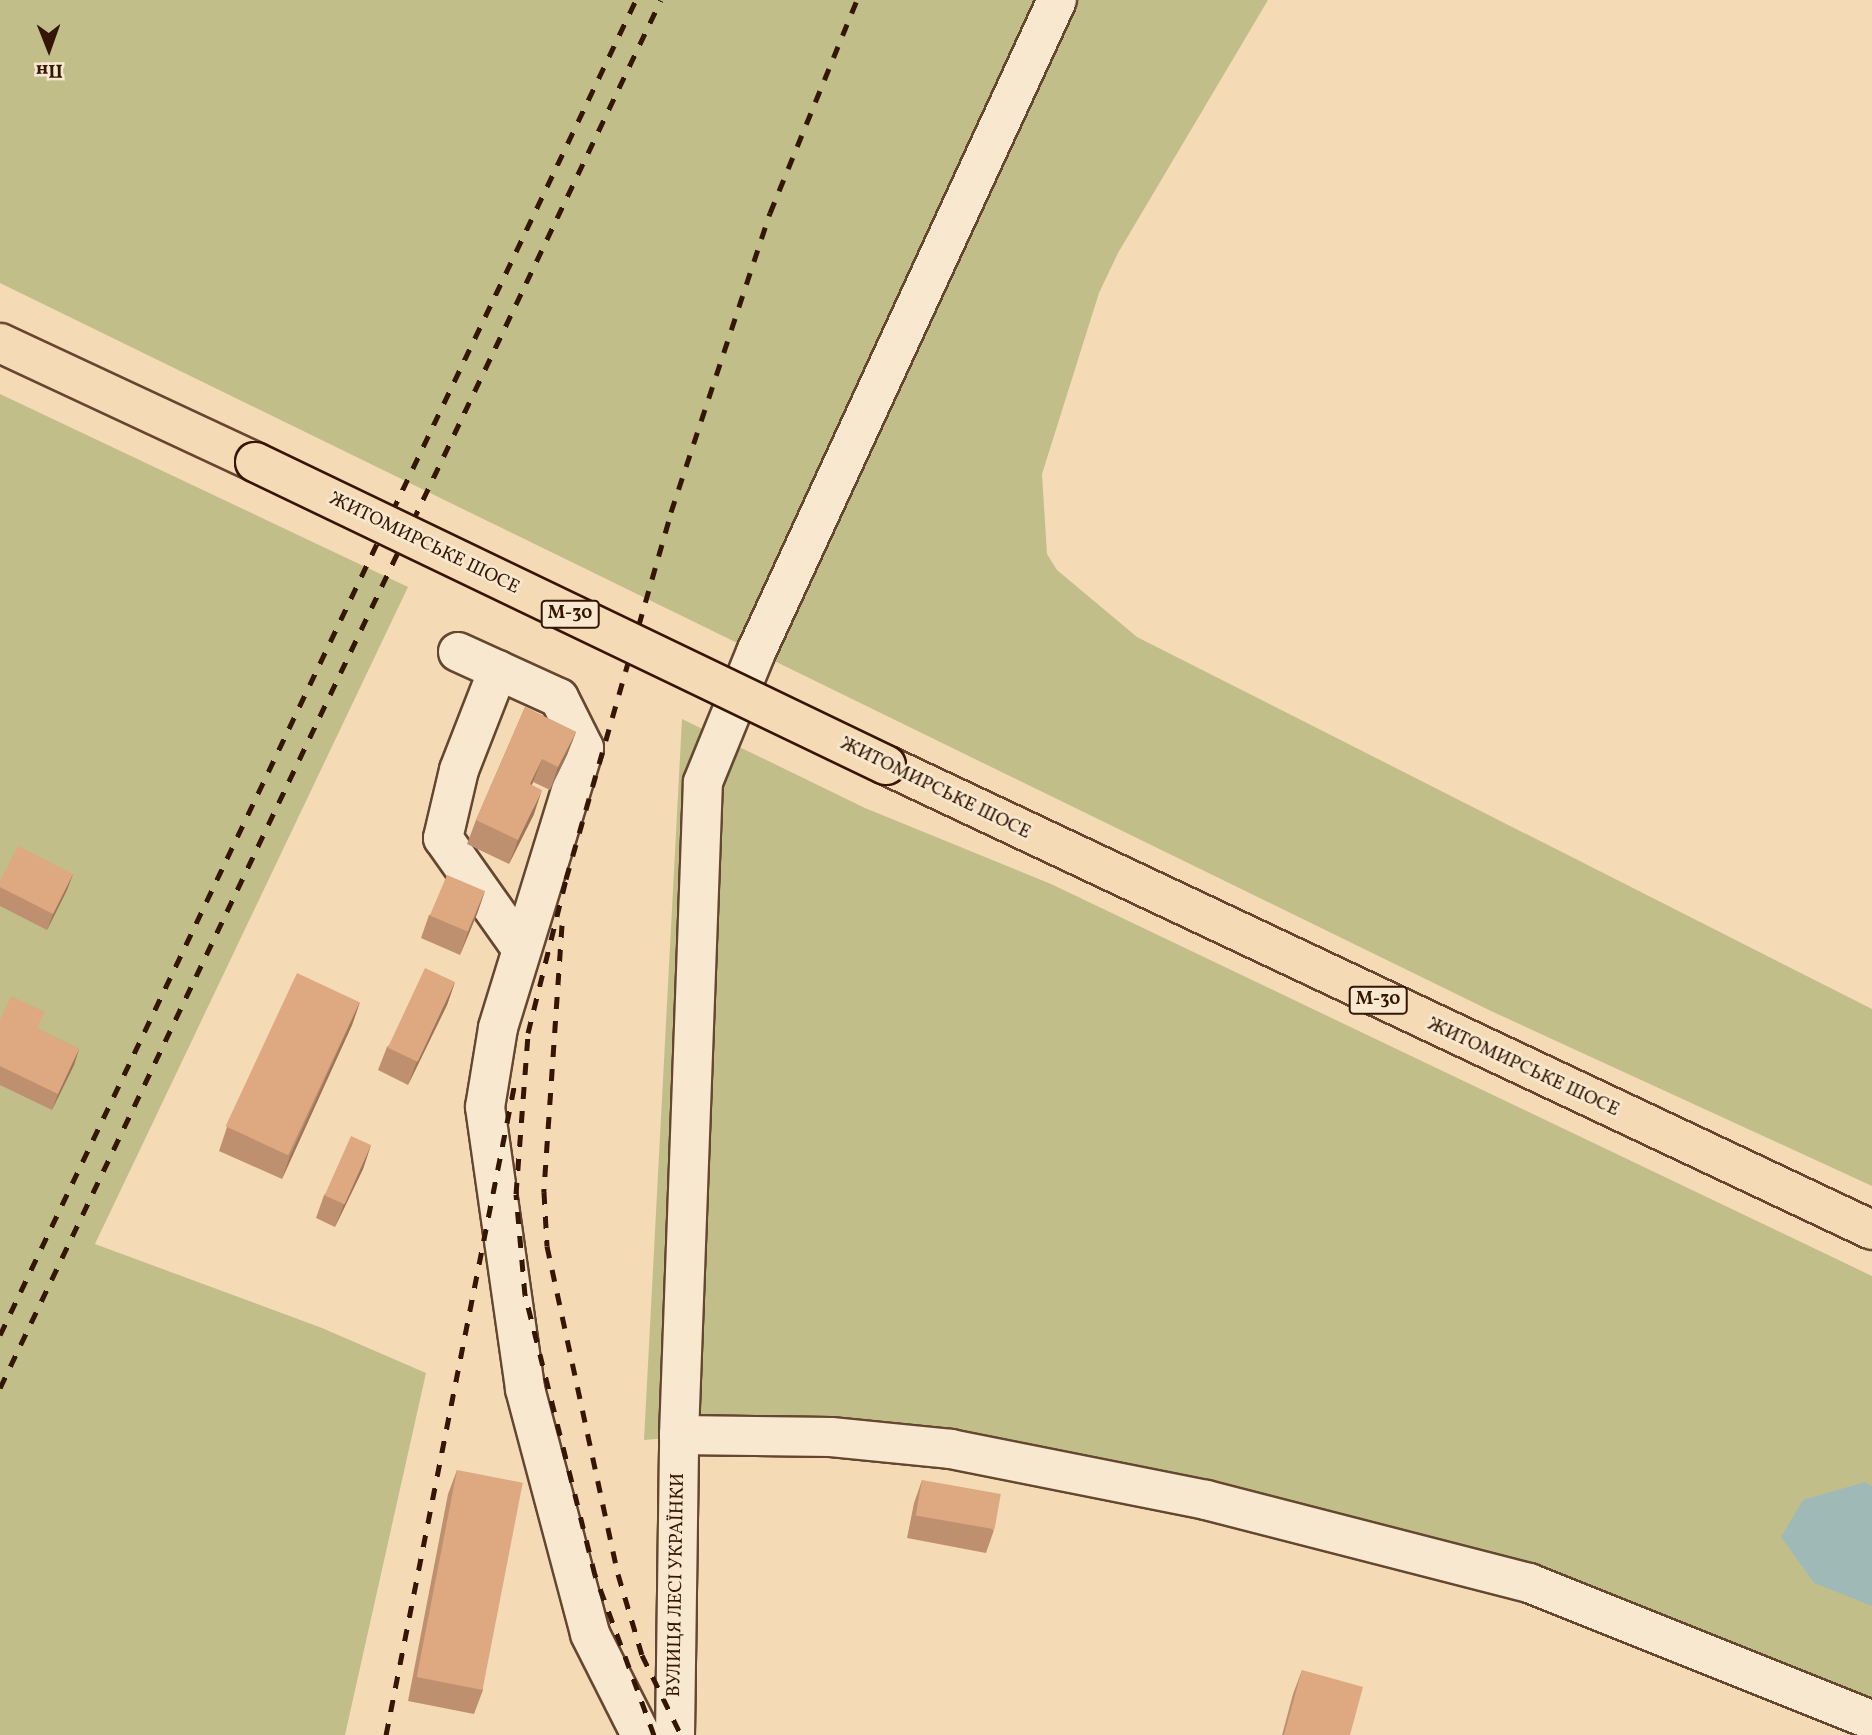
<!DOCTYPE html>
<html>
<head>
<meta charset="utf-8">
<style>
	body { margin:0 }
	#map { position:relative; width:1872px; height:1735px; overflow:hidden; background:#f4dbb6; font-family:Vollkorn,serif }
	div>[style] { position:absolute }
	.green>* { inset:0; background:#c1be8a }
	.water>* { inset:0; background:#9fb9b7 }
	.roads { filter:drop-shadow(2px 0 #654730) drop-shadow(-2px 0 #654730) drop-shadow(0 2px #654730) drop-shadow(0 -2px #654730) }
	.minor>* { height:38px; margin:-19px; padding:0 19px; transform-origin:19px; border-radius:19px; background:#f8e8d0 }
	.highway>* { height:38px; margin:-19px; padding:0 19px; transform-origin:19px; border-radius:19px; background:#f4dbb6 }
	.rail>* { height:5px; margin-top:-2.5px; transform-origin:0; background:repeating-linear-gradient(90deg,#351604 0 12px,transparent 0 24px) }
	.bridges { filter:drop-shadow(2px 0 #351604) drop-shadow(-2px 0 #351604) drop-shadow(0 2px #351604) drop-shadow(0 -2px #351604) }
	.highway-bridge>* { height:38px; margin:-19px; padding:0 19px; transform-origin:19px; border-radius:19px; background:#f4dbb6 }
	.wall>* { inset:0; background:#bf906f }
	.shaded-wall>* { inset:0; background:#9b765a }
	.building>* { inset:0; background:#dea881; transform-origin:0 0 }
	span { translate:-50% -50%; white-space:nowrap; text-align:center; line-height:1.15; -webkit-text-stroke:5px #f8e8d0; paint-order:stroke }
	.shield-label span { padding:2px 5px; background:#f8e8d0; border:2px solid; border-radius:5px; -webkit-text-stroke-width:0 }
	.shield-label { font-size:18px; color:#351604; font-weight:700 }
	.street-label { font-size:19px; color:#351604 }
	.north { position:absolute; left:14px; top:14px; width:70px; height:70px; -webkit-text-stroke:5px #f8e8d0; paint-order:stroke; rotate:179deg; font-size:19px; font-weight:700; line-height:28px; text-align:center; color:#351604 }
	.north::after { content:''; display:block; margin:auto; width:24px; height:32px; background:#351604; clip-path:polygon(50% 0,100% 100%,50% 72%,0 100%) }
</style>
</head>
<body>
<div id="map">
	<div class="green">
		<div style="clip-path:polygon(0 0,1268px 0,1118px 253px,1099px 293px,1042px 474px,1047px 554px,1057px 570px,1137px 637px,1872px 1009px,1872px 1186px,1491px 1011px,0 283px)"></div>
		<div style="clip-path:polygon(0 394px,408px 587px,95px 1244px,322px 1328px,426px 1373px,345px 1735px,0 1735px)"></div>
		<div style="clip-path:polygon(682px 719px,865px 808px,1051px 884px,1872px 1276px,1872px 1720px,1621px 1619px,1206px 1500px,707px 1435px,644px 1440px)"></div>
	</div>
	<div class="water">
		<div style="clip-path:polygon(1865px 1482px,1872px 1486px,1872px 1606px,1814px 1583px,1781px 1537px,1803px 1500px)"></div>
	</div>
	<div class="roads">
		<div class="minor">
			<div style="left:458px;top:652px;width:111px;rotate:24.5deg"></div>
			<div style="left:559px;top:698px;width:56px;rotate:63.4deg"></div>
			<div style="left:584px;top:748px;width:293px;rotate:107.1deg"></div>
			<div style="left:498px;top:1028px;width:80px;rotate:99.3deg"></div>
			<div style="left:485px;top:1107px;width:285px;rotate:81.9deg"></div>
			<div style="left:525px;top:1389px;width:253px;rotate:75.1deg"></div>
			<div style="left:590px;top:1634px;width:113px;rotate:63.2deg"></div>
			<div style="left:498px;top:670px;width:107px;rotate:111.3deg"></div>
			<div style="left:459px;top:770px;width:70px;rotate:103.2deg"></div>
			<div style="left:443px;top:838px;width:135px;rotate:54.7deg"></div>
			<div style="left:679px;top:1435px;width:152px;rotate:0.8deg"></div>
			<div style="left:831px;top:1437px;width:121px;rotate:5.7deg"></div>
			<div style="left:951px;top:1449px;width:260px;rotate:11.3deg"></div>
			<div style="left:1206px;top:1500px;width:333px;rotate:14.4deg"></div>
			<div style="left:1529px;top:1583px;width:369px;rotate:21.8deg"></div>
			<div style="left:675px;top:1735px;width:300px;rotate:-89.2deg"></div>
			<div style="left:679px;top:1435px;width:653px;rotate:-87.9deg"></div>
			<div style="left:703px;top:782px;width:140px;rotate:-67.8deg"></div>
			<div style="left:756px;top:652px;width:718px;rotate:-65.22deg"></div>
		</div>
		<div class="highway">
			<div style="left:0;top:343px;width:281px;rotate:25deg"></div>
			<div style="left:886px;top:765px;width:1090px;rotate:25.25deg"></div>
		</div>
	</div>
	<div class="rail">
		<div style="left:562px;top:925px;width:268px;rotate:93.9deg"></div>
		<div style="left:544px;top:1192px;width:54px;rotate:86.8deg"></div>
		<div style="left:547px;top:1246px;width:336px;rotate:77.8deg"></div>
		<div style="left:618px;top:1574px;width:84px;rotate:73.5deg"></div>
		<div style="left:642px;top:1655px;width:89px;rotate:64deg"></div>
		<div style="left:0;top:1335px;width:1479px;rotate:-64.53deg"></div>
		<div style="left:0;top:1388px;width:1537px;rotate:-64.54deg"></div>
		<div style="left:386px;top:1735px;width:671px;rotate:-78.82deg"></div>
		<div style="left:654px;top:1735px;width:171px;rotate:-110.2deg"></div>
		<div style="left:595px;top:1575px;width:289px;rotate:-104deg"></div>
		<div style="left:525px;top:1295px;width:101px;rotate:-95.1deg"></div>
		<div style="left:516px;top:1194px;width:161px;rotate:-85.7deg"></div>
		<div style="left:528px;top:1033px;width:159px;rotate:-76.1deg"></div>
		<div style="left:566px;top:879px;width:382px;rotate:-74deg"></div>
		<div style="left:671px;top:512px;width:315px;rotate:-71.7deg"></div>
		<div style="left:770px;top:213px;width:230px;rotate:-67.8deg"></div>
	</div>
	<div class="bridges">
		<div class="highway-bridge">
			<div style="left:255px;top:462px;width:700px;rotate:25.65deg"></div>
		</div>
	</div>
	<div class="wall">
		<div style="clip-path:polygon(525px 707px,576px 732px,567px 755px,550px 790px,533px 782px,532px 785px,534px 814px,509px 864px,467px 844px,476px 820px)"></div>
		<div style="clip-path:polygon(73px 874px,67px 890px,47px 930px,0 906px,0 881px)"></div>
		<div style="clip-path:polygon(485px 891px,477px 914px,460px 955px,421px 938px,429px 915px)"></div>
		<div style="clip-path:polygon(455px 982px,447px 1005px,408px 1085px,378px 1070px,387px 1047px)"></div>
		<div style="clip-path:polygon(360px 1002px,352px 1025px,282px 1179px,219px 1151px,227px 1127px)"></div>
		<div style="clip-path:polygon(0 1020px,38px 1029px,79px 1049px,74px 1065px,52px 1110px,0 1085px)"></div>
		<div style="clip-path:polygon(371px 1145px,363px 1169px,335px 1227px,316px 1218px,324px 1195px)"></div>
		<div style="clip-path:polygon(457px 1470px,483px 1690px,474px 1714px,408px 1701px,448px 1494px)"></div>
		<div style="clip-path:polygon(922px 1480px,994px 1530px,986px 1553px,907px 1538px,914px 1503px)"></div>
		<div style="clip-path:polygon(1302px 1670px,1350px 1735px,1282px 1735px,1293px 1694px)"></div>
	</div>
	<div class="shaded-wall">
		<div style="clip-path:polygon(576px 732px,567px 755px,550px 790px,558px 767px)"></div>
		<div style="clip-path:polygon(542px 759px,533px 782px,521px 807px,530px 784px)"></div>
		<div style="clip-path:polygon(542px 790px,534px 814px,509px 864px,518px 840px)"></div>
		<div style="clip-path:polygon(73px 874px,67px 890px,47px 930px,53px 914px)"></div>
		<div style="clip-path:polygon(485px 891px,477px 914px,460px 955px,468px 932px)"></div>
		<div style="clip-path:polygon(455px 982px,447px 1005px,408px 1085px,417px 1061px)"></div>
		<div style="clip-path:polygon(360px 1002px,352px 1025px,282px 1179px,290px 1156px)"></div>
		<div style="clip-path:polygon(79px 1049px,74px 1065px,52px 1110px,58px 1094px)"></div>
		<div style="clip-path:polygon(371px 1145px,363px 1169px,335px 1227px,344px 1204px)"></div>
	</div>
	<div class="building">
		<div style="clip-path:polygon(525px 707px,576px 732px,558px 767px,542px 759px,530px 784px,542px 790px,518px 840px,476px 820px)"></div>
		<div style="clip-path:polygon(18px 846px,73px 874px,53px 914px,0 887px,0 881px)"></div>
		<div style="left:447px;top:875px;width:41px;height:44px;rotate:23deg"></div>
		<div style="left:425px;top:968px;width:33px;height:88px;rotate:25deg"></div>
		<div style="left:297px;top:973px;width:69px;height:169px;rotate:25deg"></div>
		<div style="clip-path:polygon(11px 996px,45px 1012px,37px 1028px,79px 1049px,58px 1094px,0 1066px,0 1020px)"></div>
		<div style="left:351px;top:1136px;width:22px;height:65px;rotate:24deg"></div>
		<div style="left:457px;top:1470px;width:67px;height:211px;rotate:11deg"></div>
		<div style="left:922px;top:1480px;width:80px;height:36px;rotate:10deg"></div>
		<div style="clip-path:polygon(1302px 1670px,1363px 1687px,1350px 1735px,1284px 1735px)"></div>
	</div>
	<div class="shield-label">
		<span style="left:570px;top:614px">М-30</span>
		<span style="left:1378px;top:1000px">М-30</span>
	</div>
	<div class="street-label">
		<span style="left:424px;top:544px;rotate:26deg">ЖИТОМИРСЬКЕ ШОСЕ</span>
		<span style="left:935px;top:789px;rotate:26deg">ЖИТОМИРСЬКЕ ШОСЕ</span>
		<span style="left:1523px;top:1068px;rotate:25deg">ЖИТОМИРСЬКЕ ШОСЕ</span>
		<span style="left:677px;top:1585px;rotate:-89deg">ВУЛИЦЯ ЛЕСІ УКРАЇНКИ</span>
	</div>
	<div class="north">Пн</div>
</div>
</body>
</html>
